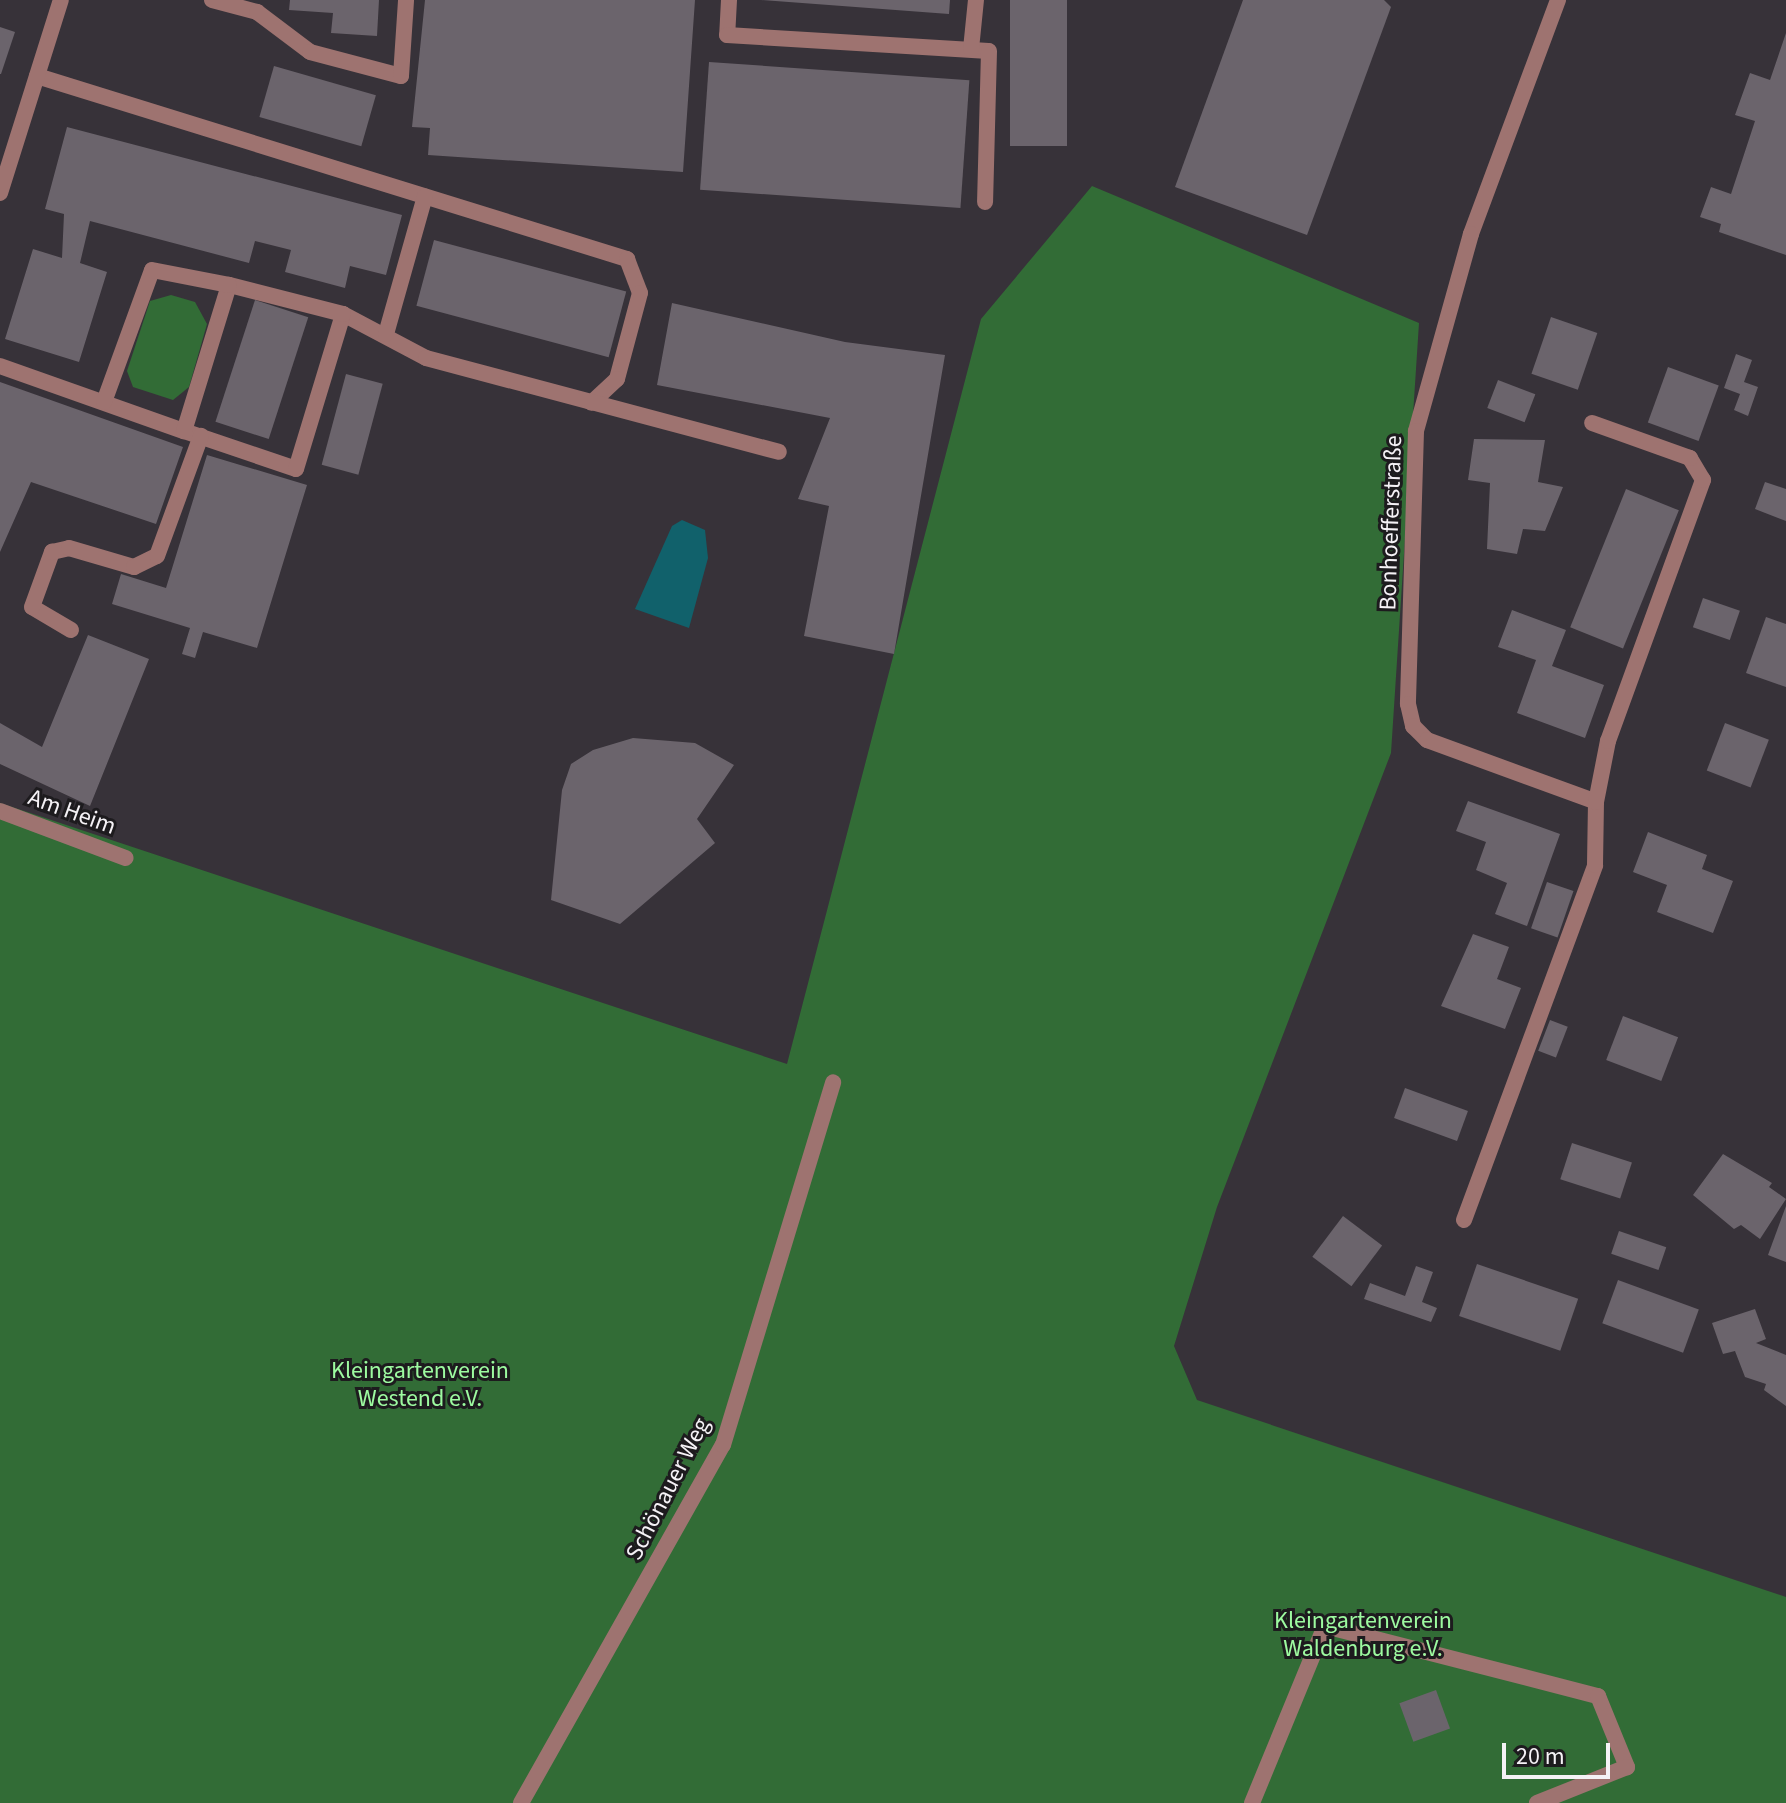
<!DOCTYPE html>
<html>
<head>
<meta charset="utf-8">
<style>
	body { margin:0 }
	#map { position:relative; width:1786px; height:1803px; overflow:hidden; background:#373239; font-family:"Source Sans 3",sans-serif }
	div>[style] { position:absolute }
	.green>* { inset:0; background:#326c36 }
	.water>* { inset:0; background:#11616b }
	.building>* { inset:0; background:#6b646c; transform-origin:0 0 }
	.service>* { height:16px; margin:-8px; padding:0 8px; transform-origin:8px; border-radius:8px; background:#9e7370 }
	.minor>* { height:16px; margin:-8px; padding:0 8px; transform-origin:8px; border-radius:8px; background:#9e7370 }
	span { translate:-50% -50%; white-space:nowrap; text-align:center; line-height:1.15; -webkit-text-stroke:6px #1d1b1e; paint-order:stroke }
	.street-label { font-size:24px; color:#f5f2f6 }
	.park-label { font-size:24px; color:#9dfaa0 }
	.scale { position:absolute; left:1502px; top:1743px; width:108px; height:36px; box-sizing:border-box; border:4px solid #f5f2f6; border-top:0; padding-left:10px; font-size:24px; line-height:28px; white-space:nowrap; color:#f5f2f6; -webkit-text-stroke:6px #1d1b1e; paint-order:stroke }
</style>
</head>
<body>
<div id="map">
	<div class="green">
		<div style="clip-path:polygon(1092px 186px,1419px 323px,1391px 753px,1217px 1207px,1174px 1346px,1197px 1400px,1786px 1597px,1786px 1803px,0 1803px,0 803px,787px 1064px,981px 319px)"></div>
		<div style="clip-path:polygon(171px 295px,195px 302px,207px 324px,189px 387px,173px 400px,133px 387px,127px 371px,150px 301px)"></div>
	</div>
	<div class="water">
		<div style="clip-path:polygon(682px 520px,705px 530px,708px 558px,689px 628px,635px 609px,672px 526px)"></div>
	</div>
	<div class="building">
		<div style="clip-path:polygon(290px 0,379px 0,377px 36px,331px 33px,333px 13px,289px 10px)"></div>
		<div style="clip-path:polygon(425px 0,695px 0,683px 172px,428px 155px,430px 128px,412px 127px)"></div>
		<div style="clip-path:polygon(761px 0,950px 0,949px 14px)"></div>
		<div style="left:1010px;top:0;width:57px;height:146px"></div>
		<div style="clip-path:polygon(1243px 0,1384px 0,1391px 7px,1307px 235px,1175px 187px)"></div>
		<div style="clip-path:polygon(0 27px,15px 32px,1px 74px,0 74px)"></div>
		<div style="clip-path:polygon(1786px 33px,1786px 255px,1719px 232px,1721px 224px,1700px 217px,1711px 187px,1731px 194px,1755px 121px,1735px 115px,1750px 73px,1770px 80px)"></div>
		<div style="left:709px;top:62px;width:261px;height:128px;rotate:4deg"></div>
		<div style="left:274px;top:66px;width:106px;height:53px;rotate:16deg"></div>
		<div style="clip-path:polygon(67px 127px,402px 215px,386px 275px,350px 266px,345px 288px,285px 272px,291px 250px,255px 241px,249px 263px,90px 221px,80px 263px,107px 272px,79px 362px,5px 339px,33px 249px,62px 258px,64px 214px,45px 209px)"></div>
		<div style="left:434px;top:240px;width:199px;height:68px;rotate:15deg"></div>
		<div style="left:255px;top:300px;width:56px;height:128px;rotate:18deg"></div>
		<div style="clip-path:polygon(672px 303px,845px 342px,945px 355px,894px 654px,804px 636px,829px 506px,798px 499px,830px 418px,657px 385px)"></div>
		<div style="left:1551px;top:317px;width:49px;height:60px;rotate:19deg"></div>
		<div style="clip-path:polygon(1736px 354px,1752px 360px,1744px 382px,1758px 387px,1748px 416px,1734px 410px,1740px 394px,1724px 388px)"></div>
		<div style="left:1668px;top:367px;width:54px;height:59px;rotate:20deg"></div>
		<div style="left:346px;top:374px;width:38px;height:94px;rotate:15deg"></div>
		<div style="left:1498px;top:380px;width:40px;height:30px;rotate:21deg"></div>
		<div style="clip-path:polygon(0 382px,183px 447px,156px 524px,31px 482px,0 552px)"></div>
		<div style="clip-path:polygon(1474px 439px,1545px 440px,1538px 482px,1563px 487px,1545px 531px,1523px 529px,1517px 554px,1487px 549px,1490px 483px,1468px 480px)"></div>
		<div style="clip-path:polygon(207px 455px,307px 485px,257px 648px,203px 632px,195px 658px,182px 654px,190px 628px,112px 604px,121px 574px,166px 588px)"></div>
		<div style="clip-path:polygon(1765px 482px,1786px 489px,1786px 521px,1755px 509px)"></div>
		<div style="left:1626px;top:489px;width:57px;height:149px;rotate:22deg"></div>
		<div style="left:1703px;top:598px;width:39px;height:31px;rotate:19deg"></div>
		<div style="clip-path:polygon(1512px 610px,1566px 630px,1552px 666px,1604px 685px,1585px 738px,1517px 713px,1536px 660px,1498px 647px)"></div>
		<div style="clip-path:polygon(1766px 617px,1786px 624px,1786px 687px,1746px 673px)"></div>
		<div style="clip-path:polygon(88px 635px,149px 659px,90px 806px,0 764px,0 723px,42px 747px)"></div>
		<div style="left:1725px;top:723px;width:47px;height:51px;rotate:21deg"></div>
		<div style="clip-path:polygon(633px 738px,695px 743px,734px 765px,697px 819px,715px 843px,620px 924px,551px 900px,562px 790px,571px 764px,593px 750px)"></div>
		<div style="clip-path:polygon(1468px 801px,1560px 834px,1527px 926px,1495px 914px,1507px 883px,1476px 870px,1486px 842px,1456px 831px)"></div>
		<div style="clip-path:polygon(1648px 832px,1707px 855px,1702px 869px,1733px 881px,1713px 933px,1657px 912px,1667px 885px,1633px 872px)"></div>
		<div style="left:1547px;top:882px;width:28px;height:49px;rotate:19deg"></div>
		<div style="clip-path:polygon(1473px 934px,1509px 947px,1497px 979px,1521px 988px,1505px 1029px,1441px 1006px)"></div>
		<div style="left:1623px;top:1016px;width:59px;height:47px;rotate:21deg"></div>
		<div style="left:1550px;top:1020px;width:19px;height:33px;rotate:21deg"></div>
		<div style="left:1405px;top:1088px;width:67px;height:32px;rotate:20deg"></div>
		<div style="left:1572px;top:1143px;width:63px;height:38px;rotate:18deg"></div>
		<div style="clip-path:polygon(1723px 1154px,1772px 1183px,1769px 1187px,1786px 1199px,1760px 1239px,1741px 1225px,1734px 1229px,1693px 1195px)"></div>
		<div style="clip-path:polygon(1786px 1206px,1786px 1262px,1768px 1255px)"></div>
		<div style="left:1343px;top:1216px;width:49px;height:51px;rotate:37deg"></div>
		<div style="left:1619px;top:1231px;width:50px;height:24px;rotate:19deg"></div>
		<div style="left:1477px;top:1264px;width:107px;height:55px;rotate:19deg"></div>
		<div style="clip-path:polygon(1416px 1266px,1433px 1272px,1422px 1302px,1437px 1308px,1431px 1322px,1364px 1299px,1370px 1283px,1405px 1296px)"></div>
		<div style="left:1618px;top:1280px;width:86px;height:46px;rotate:20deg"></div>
		<div style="clip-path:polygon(1755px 1309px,1766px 1339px,1756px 1343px,1786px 1355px,1786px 1406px,1764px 1390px,1766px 1384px,1745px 1377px,1735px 1351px,1723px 1354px,1712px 1323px)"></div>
		<div style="left:1436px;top:1690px;width:41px;height:39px;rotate:70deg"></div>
	</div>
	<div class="service">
		<div style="left:212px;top:0;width:47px;rotate:14.9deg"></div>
		<div style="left:257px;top:12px;width:66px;rotate:37deg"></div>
		<div style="left:310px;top:52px;width:94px;rotate:14.8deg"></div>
		<div style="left:401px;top:76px;width:76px;rotate:-86.2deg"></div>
		<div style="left:729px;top:0;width:35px;rotate:93deg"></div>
		<div style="left:727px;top:35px;width:262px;rotate:3.5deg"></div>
		<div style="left:989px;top:51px;width:151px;rotate:91.5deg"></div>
		<div style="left:971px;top:49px;width:49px;rotate:-84.2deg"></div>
		<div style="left:37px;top:76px;width:618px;rotate:17.23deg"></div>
		<div style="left:627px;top:259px;width:36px;rotate:69deg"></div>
		<div style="left:640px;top:293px;width:89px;rotate:105deg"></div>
		<div style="left:617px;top:379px;width:35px;rotate:137deg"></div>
		<div style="left:343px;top:314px;width:94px;rotate:27.9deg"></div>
		<div style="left:426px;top:358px;width:365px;rotate:14.9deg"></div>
		<div style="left:386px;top:334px;width:143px;rotate:-74.2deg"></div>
		<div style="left:0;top:366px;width:195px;rotate:19.5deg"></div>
		<div style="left:184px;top:431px;width:118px;rotate:18.7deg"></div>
		<div style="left:296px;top:469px;width:162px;rotate:-73.1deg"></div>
		<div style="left:343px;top:314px;width:118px;rotate:-165.7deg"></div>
		<div style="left:229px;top:285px;width:153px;rotate:107.1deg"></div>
		<div style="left:104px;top:402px;width:140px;rotate:-70deg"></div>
		<div style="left:152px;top:270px;width:78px;rotate:11deg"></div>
		<div style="left:71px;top:630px;width:45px;rotate:-149.5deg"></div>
		<div style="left:32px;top:607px;width:59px;rotate:-70deg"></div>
		<div style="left:52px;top:552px;width:17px;rotate:-13deg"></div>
		<div style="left:69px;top:548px;width:68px;rotate:16.3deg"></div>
		<div style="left:134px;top:567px;width:25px;rotate:-26deg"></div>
		<div style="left:157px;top:556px;width:128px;rotate:-69.9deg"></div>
		<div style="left:521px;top:1803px;width:411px;rotate:-60.6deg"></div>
		<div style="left:723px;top:1445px;width:379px;rotate:-73.1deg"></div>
		<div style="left:1252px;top:1803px;width:191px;rotate:-67.6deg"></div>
		<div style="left:1325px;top:1626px;width:282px;rotate:14.4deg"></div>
		<div style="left:1598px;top:1696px;width:77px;rotate:67.8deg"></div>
		<div style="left:1627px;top:1767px;width:97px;rotate:158.2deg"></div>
	</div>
	<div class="minor">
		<div style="left:1558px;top:0;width:250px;rotate:110.4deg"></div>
		<div style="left:1471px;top:234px;width:205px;rotate:105.6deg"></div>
		<div style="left:1416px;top:431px;width:273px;rotate:91.7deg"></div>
		<div style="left:1408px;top:704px;width:23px;rotate:77deg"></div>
		<div style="left:1413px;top:726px;width:20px;rotate:45deg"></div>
		<div style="left:1427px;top:740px;width:180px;rotate:20.1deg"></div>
		<div style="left:0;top:193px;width:202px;rotate:-72.5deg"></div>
		<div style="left:0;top:811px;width:134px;rotate:20.5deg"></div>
		<div style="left:1464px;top:1220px;width:378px;rotate:-69.7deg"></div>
		<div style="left:1595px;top:865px;width:63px;rotate:-89.1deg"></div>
		<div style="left:1596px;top:802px;width:62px;rotate:-78.9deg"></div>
		<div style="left:1608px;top:741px;width:278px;rotate:-70deg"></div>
		<div style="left:1703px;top:480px;width:26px;rotate:-121deg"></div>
		<div style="left:1690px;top:458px;width:104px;rotate:-160.3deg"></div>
	</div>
	<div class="street-label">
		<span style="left:1391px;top:523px;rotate:-88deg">Bonhoefferstraße</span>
		<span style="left:72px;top:812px;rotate:20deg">Am Heim</span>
		<span style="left:668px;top:1489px;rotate:-63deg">Schönauer Weg</span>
	</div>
	<div class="park-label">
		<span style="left:420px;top:1385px">Kleingartenverein<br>Westend e.V.</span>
		<span style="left:1363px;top:1635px">Kleingartenverein<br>Waldenburg e.V.</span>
	</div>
	<div class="scale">20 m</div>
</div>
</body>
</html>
